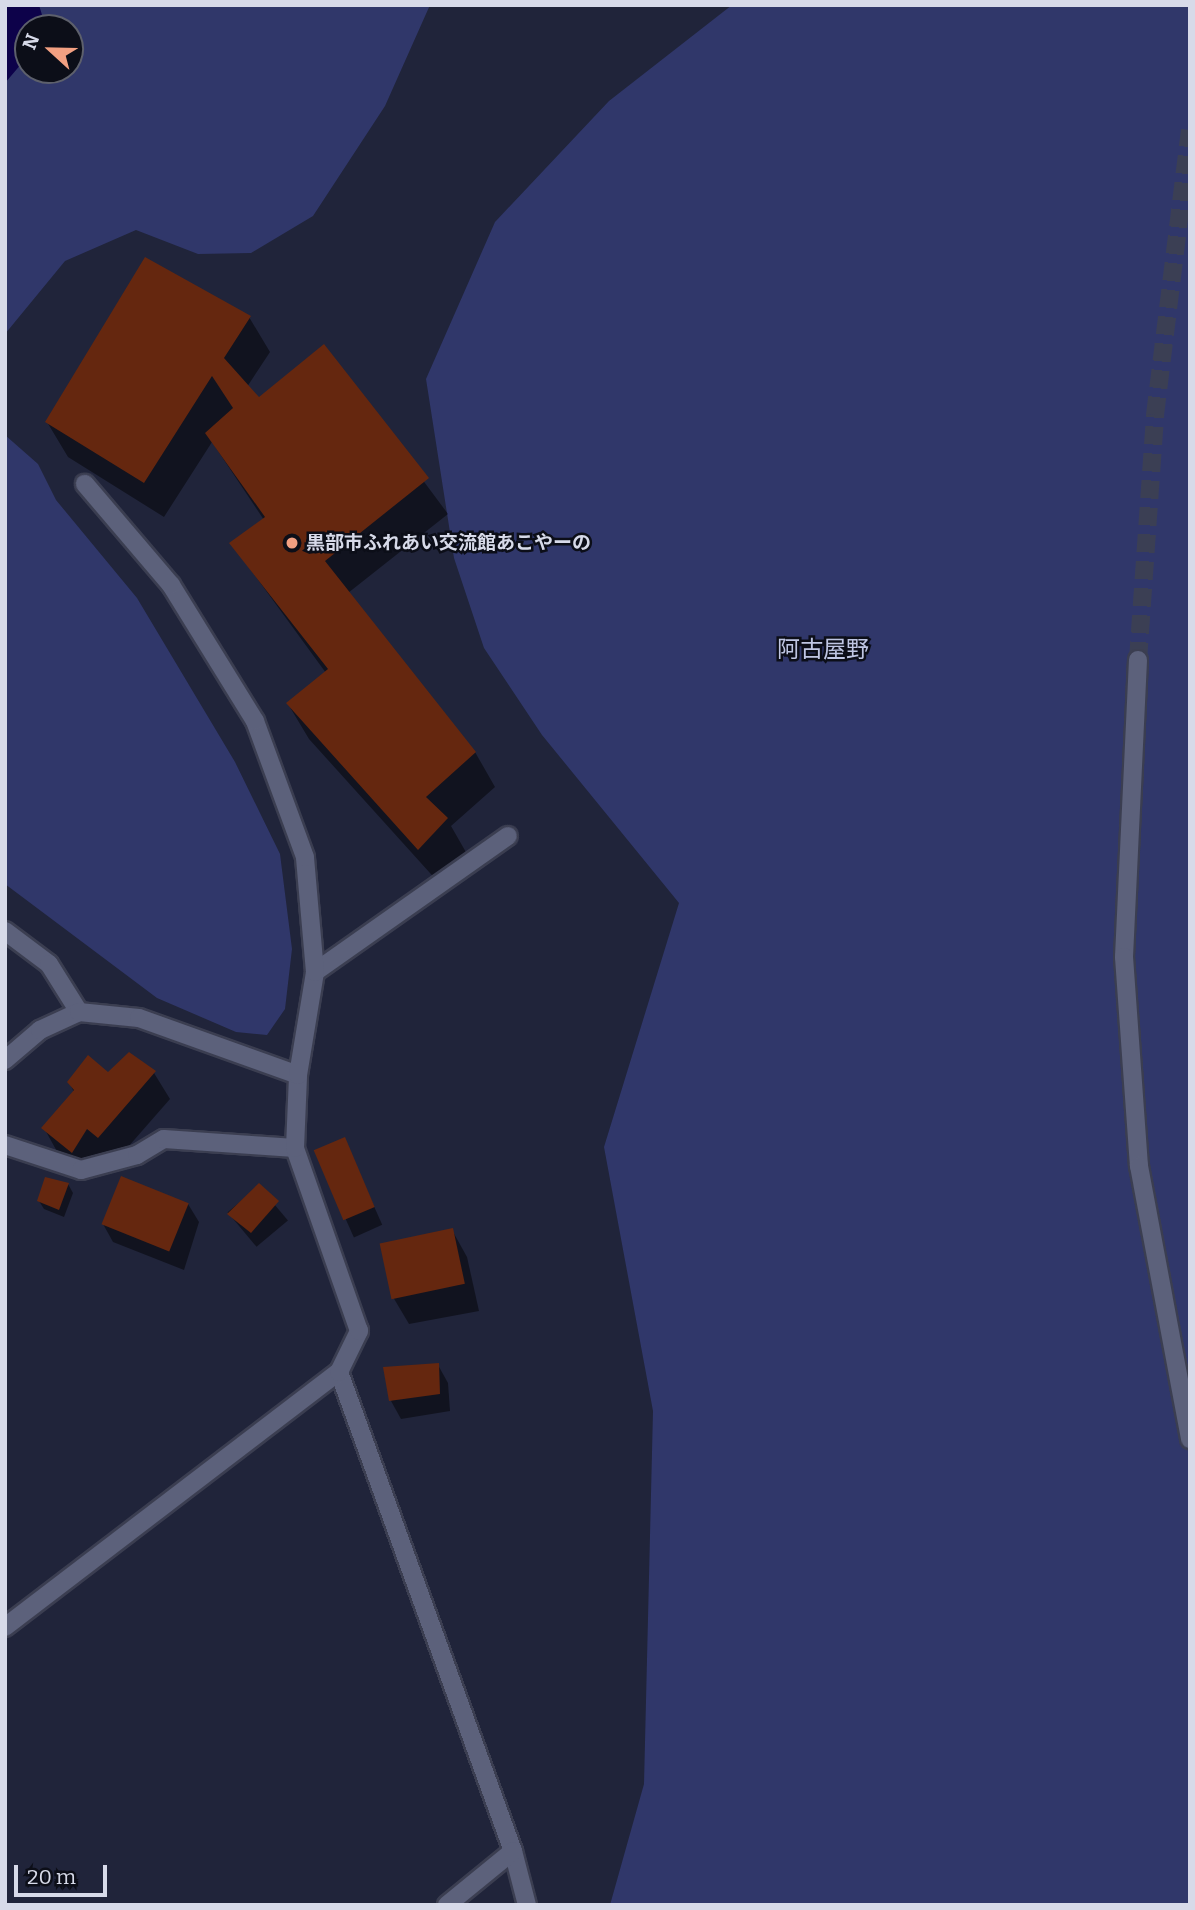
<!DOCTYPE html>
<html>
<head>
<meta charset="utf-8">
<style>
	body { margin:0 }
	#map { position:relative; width:1195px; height:1910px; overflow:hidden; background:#20243a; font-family:Bitter,"Noto Sans JP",serif }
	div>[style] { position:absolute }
	.green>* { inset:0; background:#30376a }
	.water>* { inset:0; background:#0d024a }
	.shadow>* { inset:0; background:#0007; transform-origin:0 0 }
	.building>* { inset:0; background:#65270f; transform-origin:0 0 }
	.tertiary-tunnel>* { height:18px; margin-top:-9px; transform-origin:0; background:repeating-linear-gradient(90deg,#3b3f54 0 18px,transparent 0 27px) }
	.roads { filter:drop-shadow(2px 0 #3b3e51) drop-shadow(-2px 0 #3b3e51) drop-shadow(0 2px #3b3e51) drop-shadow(0 -2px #3b3e51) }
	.minor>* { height:18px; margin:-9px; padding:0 9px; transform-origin:9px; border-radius:9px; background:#5c617b }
	.tertiary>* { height:18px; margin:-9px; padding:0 9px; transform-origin:9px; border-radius:9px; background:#5c617b }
	.dots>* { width:19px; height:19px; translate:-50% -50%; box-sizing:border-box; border:4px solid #0c0e18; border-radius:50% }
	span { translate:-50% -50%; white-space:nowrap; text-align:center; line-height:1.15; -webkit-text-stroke:5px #0c0e18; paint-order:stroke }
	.poi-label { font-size:19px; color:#d7dae9; font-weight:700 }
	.left { translate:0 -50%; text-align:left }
	.quarter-label { font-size:23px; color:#bfc6e3 }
	.frame { position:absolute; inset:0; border:7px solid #d7dae9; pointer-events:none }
	.north { position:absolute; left:14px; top:14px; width:70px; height:70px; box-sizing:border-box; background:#0c0e18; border:2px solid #5d606c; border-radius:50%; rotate:292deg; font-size:19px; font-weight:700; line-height:28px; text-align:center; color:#d7dae9 }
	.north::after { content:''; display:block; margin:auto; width:24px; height:32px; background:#f3a082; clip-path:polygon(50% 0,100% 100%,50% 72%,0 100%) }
	.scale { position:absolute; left:14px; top:1865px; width:93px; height:32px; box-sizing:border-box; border:4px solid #d7dae9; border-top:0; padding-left:9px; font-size:21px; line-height:24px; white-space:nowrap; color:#d7dae9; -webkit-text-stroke:5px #0c0e18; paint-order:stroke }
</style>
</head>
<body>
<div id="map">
	<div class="green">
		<div style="clip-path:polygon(evenodd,5px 5px,430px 5px,385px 106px,313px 216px,251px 253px,198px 254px,136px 230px,65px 261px,5px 334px,5px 5px,28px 28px,70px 28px,70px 70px,28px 70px,28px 28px)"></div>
		<div style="clip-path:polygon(732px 5px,1190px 5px,1190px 1905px,610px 1905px,644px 1784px,653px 1411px,604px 1147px,679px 903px,542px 735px,484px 648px,454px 558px,426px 379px,495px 222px,609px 101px)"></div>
		<div style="clip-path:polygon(5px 435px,38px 464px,56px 500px,137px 598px,235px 762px,280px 854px,292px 949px,285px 1009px,267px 1035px,236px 1032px,157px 998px,5px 884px)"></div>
	</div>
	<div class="water">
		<div style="clip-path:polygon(5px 5px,39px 5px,46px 28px,28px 28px,28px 56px,5px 83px)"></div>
	</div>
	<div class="shadow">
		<div style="clip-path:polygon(249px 317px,270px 352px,247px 387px,259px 399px,324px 347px,448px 514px,348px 593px,475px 752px,495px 787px,451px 826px,467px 854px,439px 883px,309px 739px,288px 704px,326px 673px,232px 544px,264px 520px,212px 442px,164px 517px,68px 457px,47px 422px)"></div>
		<div style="clip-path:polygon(154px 1073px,170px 1099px,114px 1163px,103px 1154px,88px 1179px,59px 1155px,44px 1128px,74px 1092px,69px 1082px)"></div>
		<div style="left:344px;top:1139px;width:94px;height:31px;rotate:66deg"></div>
		<div style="clip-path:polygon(68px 1184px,73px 1193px,64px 1217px,44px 1209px,39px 1201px)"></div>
		<div style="left:259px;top:1186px;width:45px;height:41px;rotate:50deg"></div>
		<div style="clip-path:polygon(188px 1204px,199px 1222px,184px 1270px,113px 1242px,103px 1224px)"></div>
		<div style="clip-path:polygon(452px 1230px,467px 1257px,479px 1311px,409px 1324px,393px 1297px)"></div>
		<div style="clip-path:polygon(438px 1365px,448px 1383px,450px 1411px,401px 1419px,391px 1401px)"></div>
	</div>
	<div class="building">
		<div style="clip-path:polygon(145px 257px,251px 316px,224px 358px,259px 397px,324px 344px,429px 478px,325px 561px,476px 752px,426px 797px,448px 818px,418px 850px,286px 703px,328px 669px,229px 543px,265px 517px,205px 433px,233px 408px,212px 376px,144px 483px,45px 422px)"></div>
		<div style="clip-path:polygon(129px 1052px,156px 1071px,98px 1138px,87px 1129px,72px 1153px,41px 1128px,74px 1090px,67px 1082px,88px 1055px,108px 1072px)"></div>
		<div style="left:345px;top:1137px;width:76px;height:34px;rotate:67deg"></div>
		<div style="left:121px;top:1176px;width:73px;height:52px;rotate:22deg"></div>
		<div style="clip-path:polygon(45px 1177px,69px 1183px,59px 1210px,37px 1201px)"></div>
		<div style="clip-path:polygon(259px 1183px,279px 1201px,251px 1233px,227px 1214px)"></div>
		<div style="left:453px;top:1228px;width:57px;height:75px;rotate:78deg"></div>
		<div style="clip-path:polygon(439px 1363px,440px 1394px,389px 1401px,383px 1367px)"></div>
	</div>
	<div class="tertiary-tunnel">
		<div style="left:1138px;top:660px;width:246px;rotate:-86deg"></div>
		<div style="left:1155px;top:415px;width:287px;rotate:-83deg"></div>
	</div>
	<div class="roads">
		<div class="minor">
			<div style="left:5px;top:931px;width:55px;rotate:36.9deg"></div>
			<div style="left:49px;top:964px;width:57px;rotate:58deg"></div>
			<div style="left:315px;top:972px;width:236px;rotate:-35.2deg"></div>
			<div style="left:5px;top:1145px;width:80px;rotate:18.2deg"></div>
			<div style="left:81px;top:1170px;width:58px;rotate:-15deg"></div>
			<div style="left:137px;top:1155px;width:31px;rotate:-31deg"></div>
			<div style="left:164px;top:1139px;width:131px;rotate:3.9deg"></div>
			<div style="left:339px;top:1372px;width:510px;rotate:70.04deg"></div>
			<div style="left:513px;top:1851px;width:56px;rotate:75.5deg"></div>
			<div style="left:5px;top:1627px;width:420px;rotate:-37.4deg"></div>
			<div style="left:339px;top:1372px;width:46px;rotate:-64deg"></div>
			<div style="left:359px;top:1331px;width:194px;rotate:-109.3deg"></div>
			<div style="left:295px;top:1148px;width:73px;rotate:-87.6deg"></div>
			<div style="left:447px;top:1905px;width:85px;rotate:-39.3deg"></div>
		</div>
		<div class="tertiary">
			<div style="left:1138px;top:660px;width:297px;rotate:92.7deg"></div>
			<div style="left:1124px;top:957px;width:210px;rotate:85.9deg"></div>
			<div style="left:1139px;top:1166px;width:278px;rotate:79.4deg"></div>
			<div style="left:5px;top:1060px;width:46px;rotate:-40.6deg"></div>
			<div style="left:40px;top:1030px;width:43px;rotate:-24.8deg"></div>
			<div style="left:79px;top:1012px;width:60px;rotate:5.7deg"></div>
			<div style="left:139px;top:1018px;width:169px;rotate:19.7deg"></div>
			<div style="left:298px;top:1075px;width:104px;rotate:-80.6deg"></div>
			<div style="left:315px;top:972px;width:115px;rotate:-95deg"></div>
			<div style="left:305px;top:857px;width:145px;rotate:-110.2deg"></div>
			<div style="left:255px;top:721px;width:160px;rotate:-121.7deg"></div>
			<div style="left:171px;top:585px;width:133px;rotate:-130.4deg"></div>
		</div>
	</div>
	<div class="dots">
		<div style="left:292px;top:543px;background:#f3a082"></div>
	</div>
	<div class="poi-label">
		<span class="left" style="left:306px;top:543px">黒部市ふれあい交流館あこやーの</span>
	</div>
	<div class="quarter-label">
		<span style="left:823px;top:649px">阿古屋野</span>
	</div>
	<div class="frame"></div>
	<div class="north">N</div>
	<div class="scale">20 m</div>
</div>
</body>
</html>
